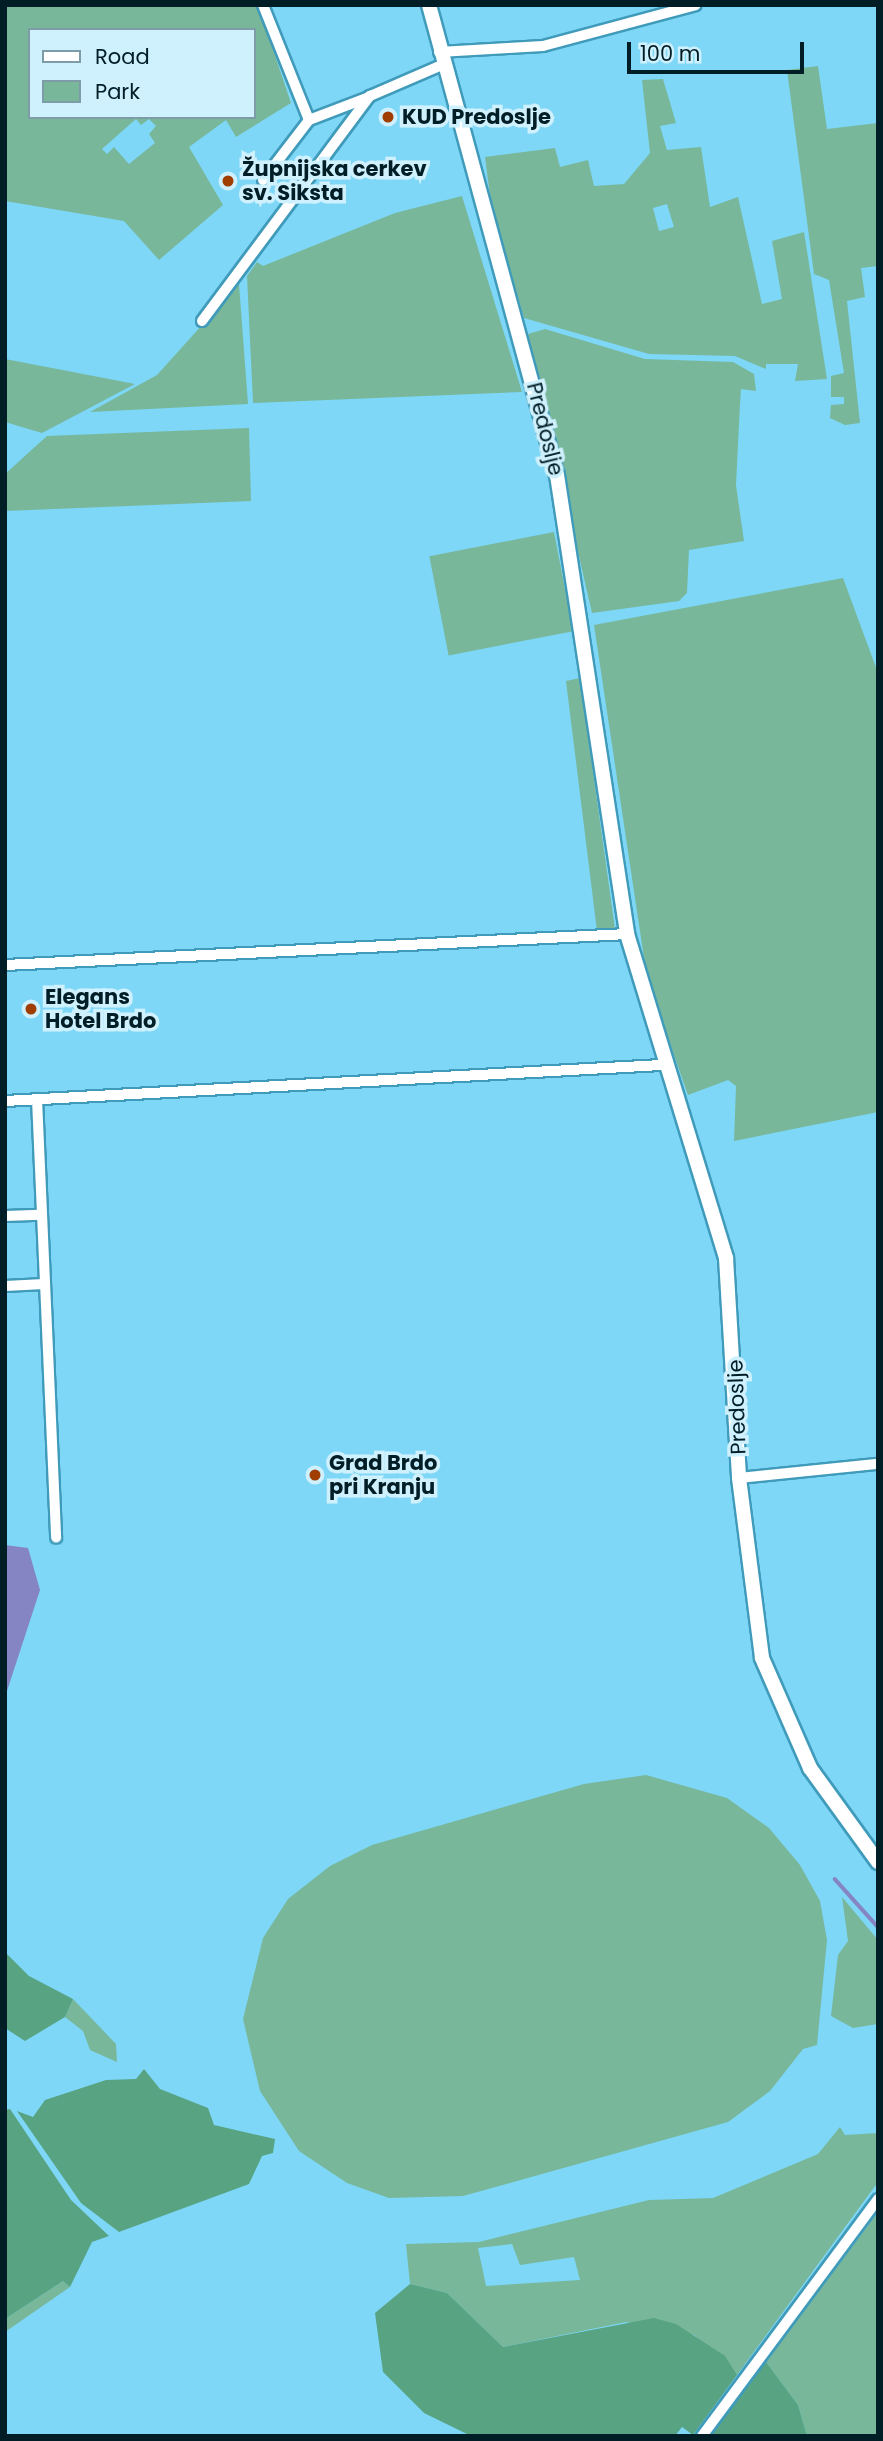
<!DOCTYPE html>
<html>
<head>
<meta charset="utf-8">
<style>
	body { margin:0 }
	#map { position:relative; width:883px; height:2441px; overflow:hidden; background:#7ed7f7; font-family:Poppins,sans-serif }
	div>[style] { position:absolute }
	.green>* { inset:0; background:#78b79a; transform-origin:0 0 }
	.forest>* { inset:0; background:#57a382 }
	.water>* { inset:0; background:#8585c3 }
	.stream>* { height:3.5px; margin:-1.75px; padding:0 1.75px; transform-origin:1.75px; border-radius:1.75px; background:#8585c3 }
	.roads { filter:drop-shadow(2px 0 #409bba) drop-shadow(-2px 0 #409bba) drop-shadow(0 2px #409bba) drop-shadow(0 -2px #409bba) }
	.street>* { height:10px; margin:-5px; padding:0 5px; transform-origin:5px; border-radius:5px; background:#fff }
	.secondary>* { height:14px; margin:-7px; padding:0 7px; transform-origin:7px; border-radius:7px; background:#fff }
	.dots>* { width:19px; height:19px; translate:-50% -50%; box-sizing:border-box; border:4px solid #cff0fd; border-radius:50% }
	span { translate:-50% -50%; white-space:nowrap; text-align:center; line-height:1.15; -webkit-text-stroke:7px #cff0fd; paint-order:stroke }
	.poi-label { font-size:21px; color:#011d26; font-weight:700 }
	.left { translate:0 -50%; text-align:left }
	.street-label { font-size:21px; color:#011d26 }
	.frame { position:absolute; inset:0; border:7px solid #011d26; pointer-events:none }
	.legend { position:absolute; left:28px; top:28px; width:228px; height:91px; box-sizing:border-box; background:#cff0fd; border:2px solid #7d9ca7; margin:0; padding:9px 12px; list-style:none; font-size:21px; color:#011d26 }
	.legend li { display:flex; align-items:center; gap:14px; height:35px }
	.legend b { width:35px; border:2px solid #7d9ca7 }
	.scale { position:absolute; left:627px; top:42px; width:177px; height:32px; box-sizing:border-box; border:4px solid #011d26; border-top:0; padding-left:9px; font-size:21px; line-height:24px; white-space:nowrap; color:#011d26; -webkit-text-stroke:5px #cff0fd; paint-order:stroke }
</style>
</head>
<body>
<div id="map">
	<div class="green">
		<div style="clip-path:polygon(evenodd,5px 5px,258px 5px,291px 103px,236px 137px,226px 120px,189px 147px,223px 205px,159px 260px,124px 221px,5px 201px,5px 5px,30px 30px,254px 30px,254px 117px,30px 117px,30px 30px,5px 5px,136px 119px,141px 125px,149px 119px,156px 126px,149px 134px,155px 143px,129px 164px,114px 147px,107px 154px,102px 149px,136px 119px)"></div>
		<div style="clip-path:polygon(818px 66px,827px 129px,878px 123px,878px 266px,861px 268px,865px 297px,847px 301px,860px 423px,845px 425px,830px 418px,831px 405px,844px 404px,844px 397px,831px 397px,831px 376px,844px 373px,829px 280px,814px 274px,787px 70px)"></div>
		<div style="clip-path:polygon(evenodd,663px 79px,676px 123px,660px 126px,667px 150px,701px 147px,710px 207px,738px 197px,762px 304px,782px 299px,772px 241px,804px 232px,827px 379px,795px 381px,798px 364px,766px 364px,766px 369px,735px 356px,649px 354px,524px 318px,492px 211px,485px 157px,555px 148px,560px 167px,588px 160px,594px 186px,624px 184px,650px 153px,642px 80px,663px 79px,667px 204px,674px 227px,659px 231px,653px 208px,667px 204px)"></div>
		<div style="clip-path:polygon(462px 196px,522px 392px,253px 403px,247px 276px,257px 262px,263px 266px,395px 213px)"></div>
		<div style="clip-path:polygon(239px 284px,248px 404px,90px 412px,157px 375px)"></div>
		<div style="clip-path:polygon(545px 329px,645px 359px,733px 362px,754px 374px,756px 391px,741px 389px,740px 404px,736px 485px,744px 541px,689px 550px,687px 593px,679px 601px,592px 613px,528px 334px)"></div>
		<div style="clip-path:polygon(5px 359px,52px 368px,135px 384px,42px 433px,5px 422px)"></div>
		<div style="clip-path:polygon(249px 428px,251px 501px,5px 511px,5px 474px,47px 436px)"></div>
		<div style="left:554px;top:532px;width:101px;height:127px;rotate:79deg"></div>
		<div style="clip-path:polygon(843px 578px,878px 673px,878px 1112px,734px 1141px,736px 1086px,728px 1080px,688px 1095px,647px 978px,594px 625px)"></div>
		<div style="clip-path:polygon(580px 678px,615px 929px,597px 931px,566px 681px)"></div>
		<div style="clip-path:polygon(646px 1775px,727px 1798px,769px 1828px,800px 1865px,820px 1901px,827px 1940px,817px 2045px,803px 2049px,770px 2091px,728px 2122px,463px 2196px,389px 2198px,347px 2183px,299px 2151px,260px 2091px,243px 2019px,263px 1938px,288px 1899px,330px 1866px,372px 1845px,584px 1784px)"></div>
		<div style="clip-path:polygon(842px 1897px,878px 1940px,878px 2024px,853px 2028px,831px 2016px,838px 1955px,848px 1941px)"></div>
		<div style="clip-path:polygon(73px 1999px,116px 2044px,117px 2062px,90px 2050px,83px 2031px,65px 2017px)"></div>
		<div style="clip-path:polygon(evenodd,840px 2127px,845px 2135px,878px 2133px,878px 2182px,737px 2375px,694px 2335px,626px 2322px,503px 2347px,447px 2293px,410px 2284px,406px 2244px,479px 2242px,649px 2200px,713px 2198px,818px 2154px,840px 2127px,512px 2244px,520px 2265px,574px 2257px,580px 2280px,486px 2286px,478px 2248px,512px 2244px)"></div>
		<div style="clip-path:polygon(878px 2212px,878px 2436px,807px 2436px,798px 2405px,766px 2362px)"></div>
		<div style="clip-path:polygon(63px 2281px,70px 2287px,5px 2332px,5px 2319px)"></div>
	</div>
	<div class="forest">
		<div style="clip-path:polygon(5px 1952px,29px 1976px,73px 1999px,65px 2017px,25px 2041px,5px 2028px)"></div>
		<div style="clip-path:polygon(144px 2069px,160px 2089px,208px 2108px,214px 2125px,275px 2139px,273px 2153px,262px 2156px,249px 2184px,119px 2232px,81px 2203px,17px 2111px,33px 2117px,45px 2100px,106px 2080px,136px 2079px)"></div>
		<div style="clip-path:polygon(10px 2109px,71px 2200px,109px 2236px,92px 2242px,70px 2287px,63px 2281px,5px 2319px,5px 2110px)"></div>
		<div style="clip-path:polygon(410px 2284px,447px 2293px,503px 2347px,654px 2318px,676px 2324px,725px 2356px,737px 2375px,693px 2435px,682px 2427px,675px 2436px,471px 2436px,424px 2413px,383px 2372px,375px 2313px)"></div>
		<div style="clip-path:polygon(766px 2362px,798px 2405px,807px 2436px,710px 2436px)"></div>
	</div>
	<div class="water">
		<div style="clip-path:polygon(5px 1545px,28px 1548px,40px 1590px,5px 1697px)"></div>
	</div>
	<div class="stream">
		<div style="left:835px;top:1879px;width:64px;rotate:48.1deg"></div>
	</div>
	<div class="roads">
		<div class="street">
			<div style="left:263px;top:5px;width:124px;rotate:68.2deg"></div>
			<div style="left:309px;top:120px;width:64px;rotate:-21deg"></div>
			<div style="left:439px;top:52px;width:104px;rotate:-3.3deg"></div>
			<div style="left:543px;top:46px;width:158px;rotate:-15deg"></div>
			<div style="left:263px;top:180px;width:76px;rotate:-52.5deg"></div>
			<div style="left:202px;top:321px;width:281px;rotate:-53.3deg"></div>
			<div style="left:370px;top:96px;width:78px;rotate:-23.3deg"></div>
			<div style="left:5px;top:965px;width:623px;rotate:-2.85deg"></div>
			<div style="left:37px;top:1099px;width:439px;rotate:87.5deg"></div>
			<div style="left:5px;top:1101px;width:658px;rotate:-3.14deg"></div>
			<div style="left:5px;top:1216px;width:35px;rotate:-2deg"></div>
			<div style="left:5px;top:1286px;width:39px;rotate:-3deg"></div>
			<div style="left:739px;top:1478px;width:140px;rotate:-5.8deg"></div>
			<div style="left:702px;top:2436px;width:295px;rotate:-53.4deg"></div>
		</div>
		<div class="secondary">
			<div style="left:429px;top:5px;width:487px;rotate:74.8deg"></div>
			<div style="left:557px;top:475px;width:464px;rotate:81.3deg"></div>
			<div style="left:627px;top:934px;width:339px;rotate:73deg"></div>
			<div style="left:726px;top:1258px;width:220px;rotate:86.6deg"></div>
			<div style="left:739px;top:1478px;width:181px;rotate:82.7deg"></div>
			<div style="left:762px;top:1658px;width:120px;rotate:66.4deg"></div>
			<div style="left:810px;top:1768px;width:116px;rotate:54.1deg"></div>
		</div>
	</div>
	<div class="dots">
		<div style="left:388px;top:117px;background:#a03d01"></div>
		<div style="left:228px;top:181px;background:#a03d01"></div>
		<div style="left:31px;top:1009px;background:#a03d01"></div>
		<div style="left:315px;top:1475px;background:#a03d01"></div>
	</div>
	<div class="poi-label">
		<span class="left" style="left:402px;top:117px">KUD Predoslje</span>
		<span class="left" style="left:242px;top:181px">Župnijska cerkev<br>sv. Siksta</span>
		<span class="left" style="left:45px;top:1009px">Elegans<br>Hotel Brdo</span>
		<span class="left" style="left:329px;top:1475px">Grad Brdo<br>pri Kranju</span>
	</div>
	<div class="street-label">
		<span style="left:545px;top:429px;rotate:76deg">Predoslje</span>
		<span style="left:737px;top:1407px;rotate:-92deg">Predoslje</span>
	</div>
	<div class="frame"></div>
	<ul class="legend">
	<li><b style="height:9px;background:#fff"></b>Road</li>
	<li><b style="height:19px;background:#78b79a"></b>Park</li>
	</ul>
	<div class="scale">100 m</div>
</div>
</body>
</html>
